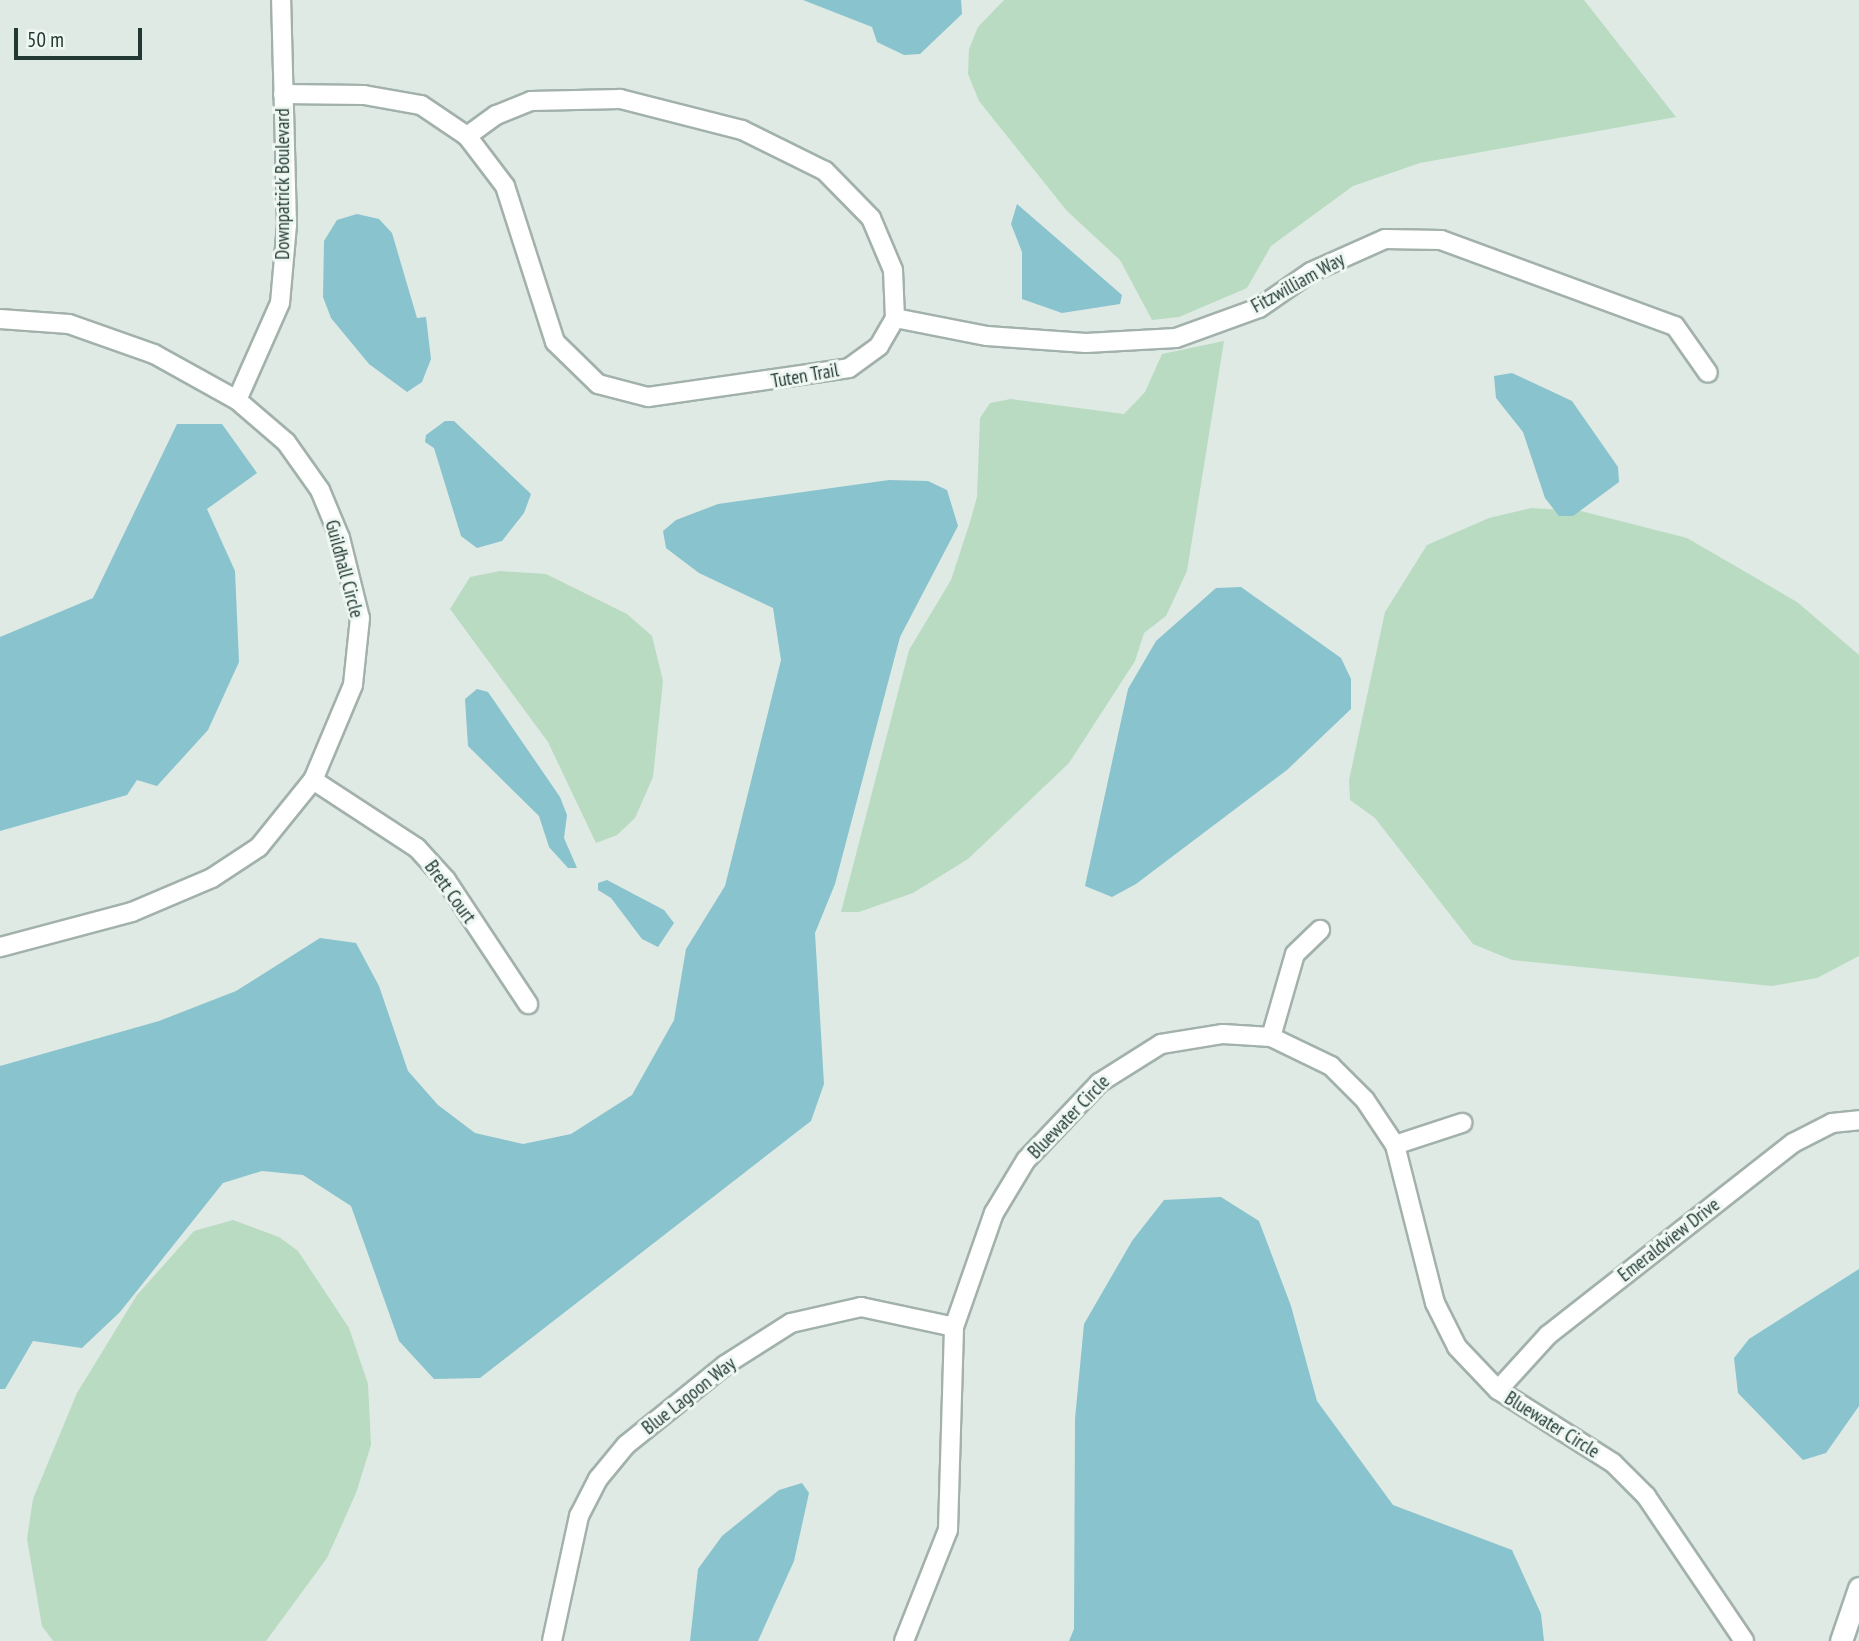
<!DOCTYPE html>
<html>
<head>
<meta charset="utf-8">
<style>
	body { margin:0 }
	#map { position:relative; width:1859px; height:1641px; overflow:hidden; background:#dfeae5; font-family:"PT Sans Narrow",sans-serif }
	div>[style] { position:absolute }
	.green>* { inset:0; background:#b8dbc1 }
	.water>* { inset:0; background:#88c3ce }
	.roads { filter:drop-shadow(2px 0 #a2b1ac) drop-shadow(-2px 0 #a2b1ac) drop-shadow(0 2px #a2b1ac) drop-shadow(0 -2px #a2b1ac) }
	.street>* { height:18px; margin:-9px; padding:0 9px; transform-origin:9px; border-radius:9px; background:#fff }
	.secondary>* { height:21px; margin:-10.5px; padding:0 10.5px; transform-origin:10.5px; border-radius:10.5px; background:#fff }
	span { translate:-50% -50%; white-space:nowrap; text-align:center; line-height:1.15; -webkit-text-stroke:6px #eff7f3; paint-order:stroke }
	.street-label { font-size:19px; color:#213932 }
	.scale { position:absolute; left:14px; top:28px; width:128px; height:32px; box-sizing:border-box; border:4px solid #213932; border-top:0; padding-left:9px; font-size:21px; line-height:24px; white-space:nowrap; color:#213932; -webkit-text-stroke:5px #eff7f3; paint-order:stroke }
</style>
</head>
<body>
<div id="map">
	<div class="green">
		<div style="clip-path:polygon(1004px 0,1584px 0,1676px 117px,1420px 163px,1353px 186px,1271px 246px,1247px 288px,1179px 317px,1152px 320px,1120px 260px,1067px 211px,979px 101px,968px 74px,969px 49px,978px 27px)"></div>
		<div style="clip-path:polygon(1224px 341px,1187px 571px,1166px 616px,1144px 633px,1135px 661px,1069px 763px,968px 859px,913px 893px,859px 912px,841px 912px,909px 650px,951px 580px,970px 522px,977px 497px,980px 418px,990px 403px,1011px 399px,1124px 414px,1145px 392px,1162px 354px)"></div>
		<div style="clip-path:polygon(1531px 508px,1581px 511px,1687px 538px,1797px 602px,1859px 655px,1859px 956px,1817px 978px,1772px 986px,1512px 960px,1473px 944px,1375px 818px,1350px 800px,1349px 780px,1385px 612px,1427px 545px,1489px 518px)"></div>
		<div style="clip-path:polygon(500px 571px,546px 574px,627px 614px,652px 636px,663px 681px,653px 777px,635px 818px,617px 835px,596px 843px,548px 742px,450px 609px,470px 577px)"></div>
		<div style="clip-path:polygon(233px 1220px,279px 1237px,298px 1251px,349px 1328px,368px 1384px,371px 1445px,356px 1493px,327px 1558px,266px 1641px,53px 1641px,42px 1626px,27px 1539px,33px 1499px,77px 1393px,137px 1295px,194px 1231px)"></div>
	</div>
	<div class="water">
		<div style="clip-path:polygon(803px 0,961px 0,962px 14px,920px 54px,904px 55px,877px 42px,872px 27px)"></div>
		<div style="clip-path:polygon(1017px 204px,1122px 295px,1120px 304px,1062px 313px,1022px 299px,1022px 252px,1011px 224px)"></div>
		<div style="clip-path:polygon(357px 214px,379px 219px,392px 233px,417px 318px,426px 317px,431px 359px,422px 382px,407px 392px,369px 364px,331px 318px,323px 297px,324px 241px,337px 220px)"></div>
		<div style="clip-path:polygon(1512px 373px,1572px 401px,1618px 467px,1619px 482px,1573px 516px,1559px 516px,1545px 498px,1523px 432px,1496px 398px,1494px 376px)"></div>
		<div style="clip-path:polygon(445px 421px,454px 421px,531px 494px,524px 513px,502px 541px,477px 548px,461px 536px,434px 448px,425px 442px,426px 435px)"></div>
		<div style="clip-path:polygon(177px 424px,222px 424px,257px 473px,207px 509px,235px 571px,239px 662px,208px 730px,157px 786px,137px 780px,127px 795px,0 831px,0 637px,93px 598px)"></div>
		<div style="clip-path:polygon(889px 480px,928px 481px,947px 490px,958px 526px,900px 637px,835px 884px,815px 933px,824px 1084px,811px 1121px,480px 1378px,434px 1379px,399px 1341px,351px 1206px,303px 1175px,262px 1171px,223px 1183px,120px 1312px,82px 1348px,33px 1341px,5px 1389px,0 1389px,0 1066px,159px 1021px,236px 991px,320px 938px,356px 943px,379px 986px,408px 1071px,438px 1105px,475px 1133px,523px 1144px,571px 1134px,632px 1095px,674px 1020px,686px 949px,725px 886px,781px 660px,773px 608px,699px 573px,666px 548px,663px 531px,676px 520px,718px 504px)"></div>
		<div style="clip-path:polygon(1241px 587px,1341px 658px,1351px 679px,1351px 709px,1287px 770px,1136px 884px,1112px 897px,1085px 886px,1128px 689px,1156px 641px,1216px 588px)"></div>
		<div style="clip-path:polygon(477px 689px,488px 692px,560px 797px,567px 815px,564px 838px,577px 868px,568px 868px,549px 847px,539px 816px,468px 746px,465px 699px)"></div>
		<div style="clip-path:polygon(607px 880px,664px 910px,674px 923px,658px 947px,642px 939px,611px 898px,598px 890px,598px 883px)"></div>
		<div style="clip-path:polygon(1221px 1197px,1259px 1221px,1291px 1306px,1317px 1401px,1393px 1505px,1512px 1550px,1541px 1614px,1544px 1641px,1069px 1641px,1074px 1629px,1075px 1419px,1084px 1324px,1132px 1241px,1164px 1200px)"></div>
		<div style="clip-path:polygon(1859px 1269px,1859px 1406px,1826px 1453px,1803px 1460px,1738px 1393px,1734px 1358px,1749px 1339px)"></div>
		<div style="clip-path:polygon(802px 1483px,809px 1493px,794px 1561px,758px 1641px,690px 1641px,698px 1569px,722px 1536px,779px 1490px)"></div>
	</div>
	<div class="roads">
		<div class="street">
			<div style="left:283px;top:94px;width:81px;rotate:0.7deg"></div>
			<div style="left:364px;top:95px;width:58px;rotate:10deg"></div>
			<div style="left:421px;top:105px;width:55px;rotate:34deg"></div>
			<div style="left:467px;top:136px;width:63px;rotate:52.8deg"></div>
			<div style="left:505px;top:186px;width:164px;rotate:72.2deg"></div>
			<div style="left:555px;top:342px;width:60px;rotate:44.3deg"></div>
			<div style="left:598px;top:384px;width:52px;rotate:14.6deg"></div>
			<div style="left:648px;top:397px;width:203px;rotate:-8.2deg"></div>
			<div style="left:849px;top:368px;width:37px;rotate:-36deg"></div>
			<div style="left:879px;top:346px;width:32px;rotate:-60deg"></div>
			<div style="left:895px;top:318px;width:48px;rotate:-92.4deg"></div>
			<div style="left:893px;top:270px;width:56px;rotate:-112.9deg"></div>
			<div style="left:871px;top:218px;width:66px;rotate:-134.4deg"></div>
			<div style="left:825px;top:171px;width:93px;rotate:-153.7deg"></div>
			<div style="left:742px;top:130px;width:126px;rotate:-165.7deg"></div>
			<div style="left:620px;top:99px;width:89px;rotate:178.7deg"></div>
			<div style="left:531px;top:101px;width:38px;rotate:158deg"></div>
			<div style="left:496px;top:115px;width:36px;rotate:144deg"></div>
			<div style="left:895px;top:318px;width:94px;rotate:11.1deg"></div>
			<div style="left:987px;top:336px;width:99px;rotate:4deg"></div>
			<div style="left:1086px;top:343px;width:90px;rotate:-3.2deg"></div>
			<div style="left:1176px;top:338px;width:88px;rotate:-19.9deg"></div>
			<div style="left:1259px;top:308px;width:63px;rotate:-34.7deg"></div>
			<div style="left:1311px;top:272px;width:81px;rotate:-24deg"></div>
			<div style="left:1385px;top:239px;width:56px;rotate:1deg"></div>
			<div style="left:1441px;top:240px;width:249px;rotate:20.2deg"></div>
			<div style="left:1675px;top:326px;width:57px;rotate:54.9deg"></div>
			<div style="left:0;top:319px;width:69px;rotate:4.1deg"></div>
			<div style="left:69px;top:324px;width:90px;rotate:19.4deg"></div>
			<div style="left:154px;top:354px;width:95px;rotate:29deg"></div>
			<div style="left:237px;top:400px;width:65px;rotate:40.6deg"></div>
			<div style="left:286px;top:442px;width:59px;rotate:54.7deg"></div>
			<div style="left:320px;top:490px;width:52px;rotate:67.4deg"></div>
			<div style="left:340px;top:538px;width:82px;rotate:76deg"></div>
			<div style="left:360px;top:618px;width:67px;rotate:96deg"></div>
			<div style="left:353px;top:685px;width:103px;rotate:112.8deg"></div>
			<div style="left:313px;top:780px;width:86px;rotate:128.9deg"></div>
			<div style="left:259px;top:847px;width:56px;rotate:146.6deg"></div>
			<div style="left:212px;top:878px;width:87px;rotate:157deg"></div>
			<div style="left:132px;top:912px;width:137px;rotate:165.1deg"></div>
			<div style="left:237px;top:400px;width:106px;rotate:-66.1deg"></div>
			<div style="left:280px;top:303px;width:78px;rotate:-84.9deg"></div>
			<div style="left:287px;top:225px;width:225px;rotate:-91.5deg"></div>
			<div style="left:313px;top:780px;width:124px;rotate:33.2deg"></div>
			<div style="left:417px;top:848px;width:43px;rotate:47.8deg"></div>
			<div style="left:446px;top:880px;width:149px;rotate:56.5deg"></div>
			<div style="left:1271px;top:1037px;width:86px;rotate:-73.9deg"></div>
			<div style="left:1295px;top:954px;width:35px;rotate:-44deg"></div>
			<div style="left:1395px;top:1145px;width:71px;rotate:-18.2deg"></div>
			<div style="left:1498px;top:1390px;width:74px;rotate:-47.7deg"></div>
			<div style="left:1548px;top:1335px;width:311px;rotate:-38.1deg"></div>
			<div style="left:1793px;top:1143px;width:44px;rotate:-27.1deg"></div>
			<div style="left:1832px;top:1123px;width:27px;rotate:-6deg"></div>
			<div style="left:552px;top:1641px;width:128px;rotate:-77.8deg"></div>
			<div style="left:579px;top:1516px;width:42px;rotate:-62.8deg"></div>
			<div style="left:598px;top:1479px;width:44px;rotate:-50.5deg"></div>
			<div style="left:626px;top:1445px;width:127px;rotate:-38.9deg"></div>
			<div style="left:725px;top:1365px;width:78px;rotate:-32.5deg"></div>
			<div style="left:791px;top:1323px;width:72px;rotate:-12.9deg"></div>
			<div style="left:861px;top:1307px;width:95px;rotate:12.1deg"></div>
			<div style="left:904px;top:1641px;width:119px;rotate:-68.4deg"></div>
			<div style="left:948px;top:1530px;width:203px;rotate:-88.3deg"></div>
			<div style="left:954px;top:1327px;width:121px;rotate:-70.7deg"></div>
			<div style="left:994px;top:1213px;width:62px;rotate:-58.9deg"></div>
			<div style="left:1026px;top:1160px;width:106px;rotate:-46.5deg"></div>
			<div style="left:1099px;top:1083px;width:73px;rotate:-32.2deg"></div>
			<div style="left:1161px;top:1044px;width:63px;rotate:-9.2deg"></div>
			<div style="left:1223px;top:1034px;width:48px;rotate:3.6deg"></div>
			<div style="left:1271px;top:1037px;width:67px;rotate:25.8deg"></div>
			<div style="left:1331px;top:1066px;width:48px;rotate:45deg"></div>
			<div style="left:1365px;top:1100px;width:54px;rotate:56.3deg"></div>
			<div style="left:1395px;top:1145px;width:163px;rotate:75.8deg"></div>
			<div style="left:1435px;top:1303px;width:49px;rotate:63.4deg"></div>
			<div style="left:1457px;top:1347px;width:59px;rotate:46.4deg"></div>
			<div style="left:1498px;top:1390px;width:136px;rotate:32.4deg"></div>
			<div style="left:1613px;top:1463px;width:47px;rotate:45deg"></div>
			<div style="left:1646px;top:1496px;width:175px;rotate:55.9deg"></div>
		</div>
		<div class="secondary">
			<div style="left:1841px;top:1641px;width:56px;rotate:-71.2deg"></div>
		</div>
	</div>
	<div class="street-label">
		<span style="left:283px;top:184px;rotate:-90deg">Downpatrick Boulevard</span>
		<span style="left:1298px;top:283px;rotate:-29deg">Fitzwilliam Way</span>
		<span style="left:805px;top:376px;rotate:-10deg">Tuten Trail</span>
		<span style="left:344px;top:569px;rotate:75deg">Guildhall Circle</span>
		<span style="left:450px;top:892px;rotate:54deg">Brett Court</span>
		<span style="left:1069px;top:1117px;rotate:-46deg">Bluewater Circle</span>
		<span style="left:1669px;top:1240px;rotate:-38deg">Emeraldview Drive</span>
		<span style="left:689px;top:1396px;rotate:-38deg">Blue Lagoon Way</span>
		<span style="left:1552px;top:1425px;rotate:32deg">Bluewater Circle</span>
	</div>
	<div class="scale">50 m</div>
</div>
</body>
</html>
